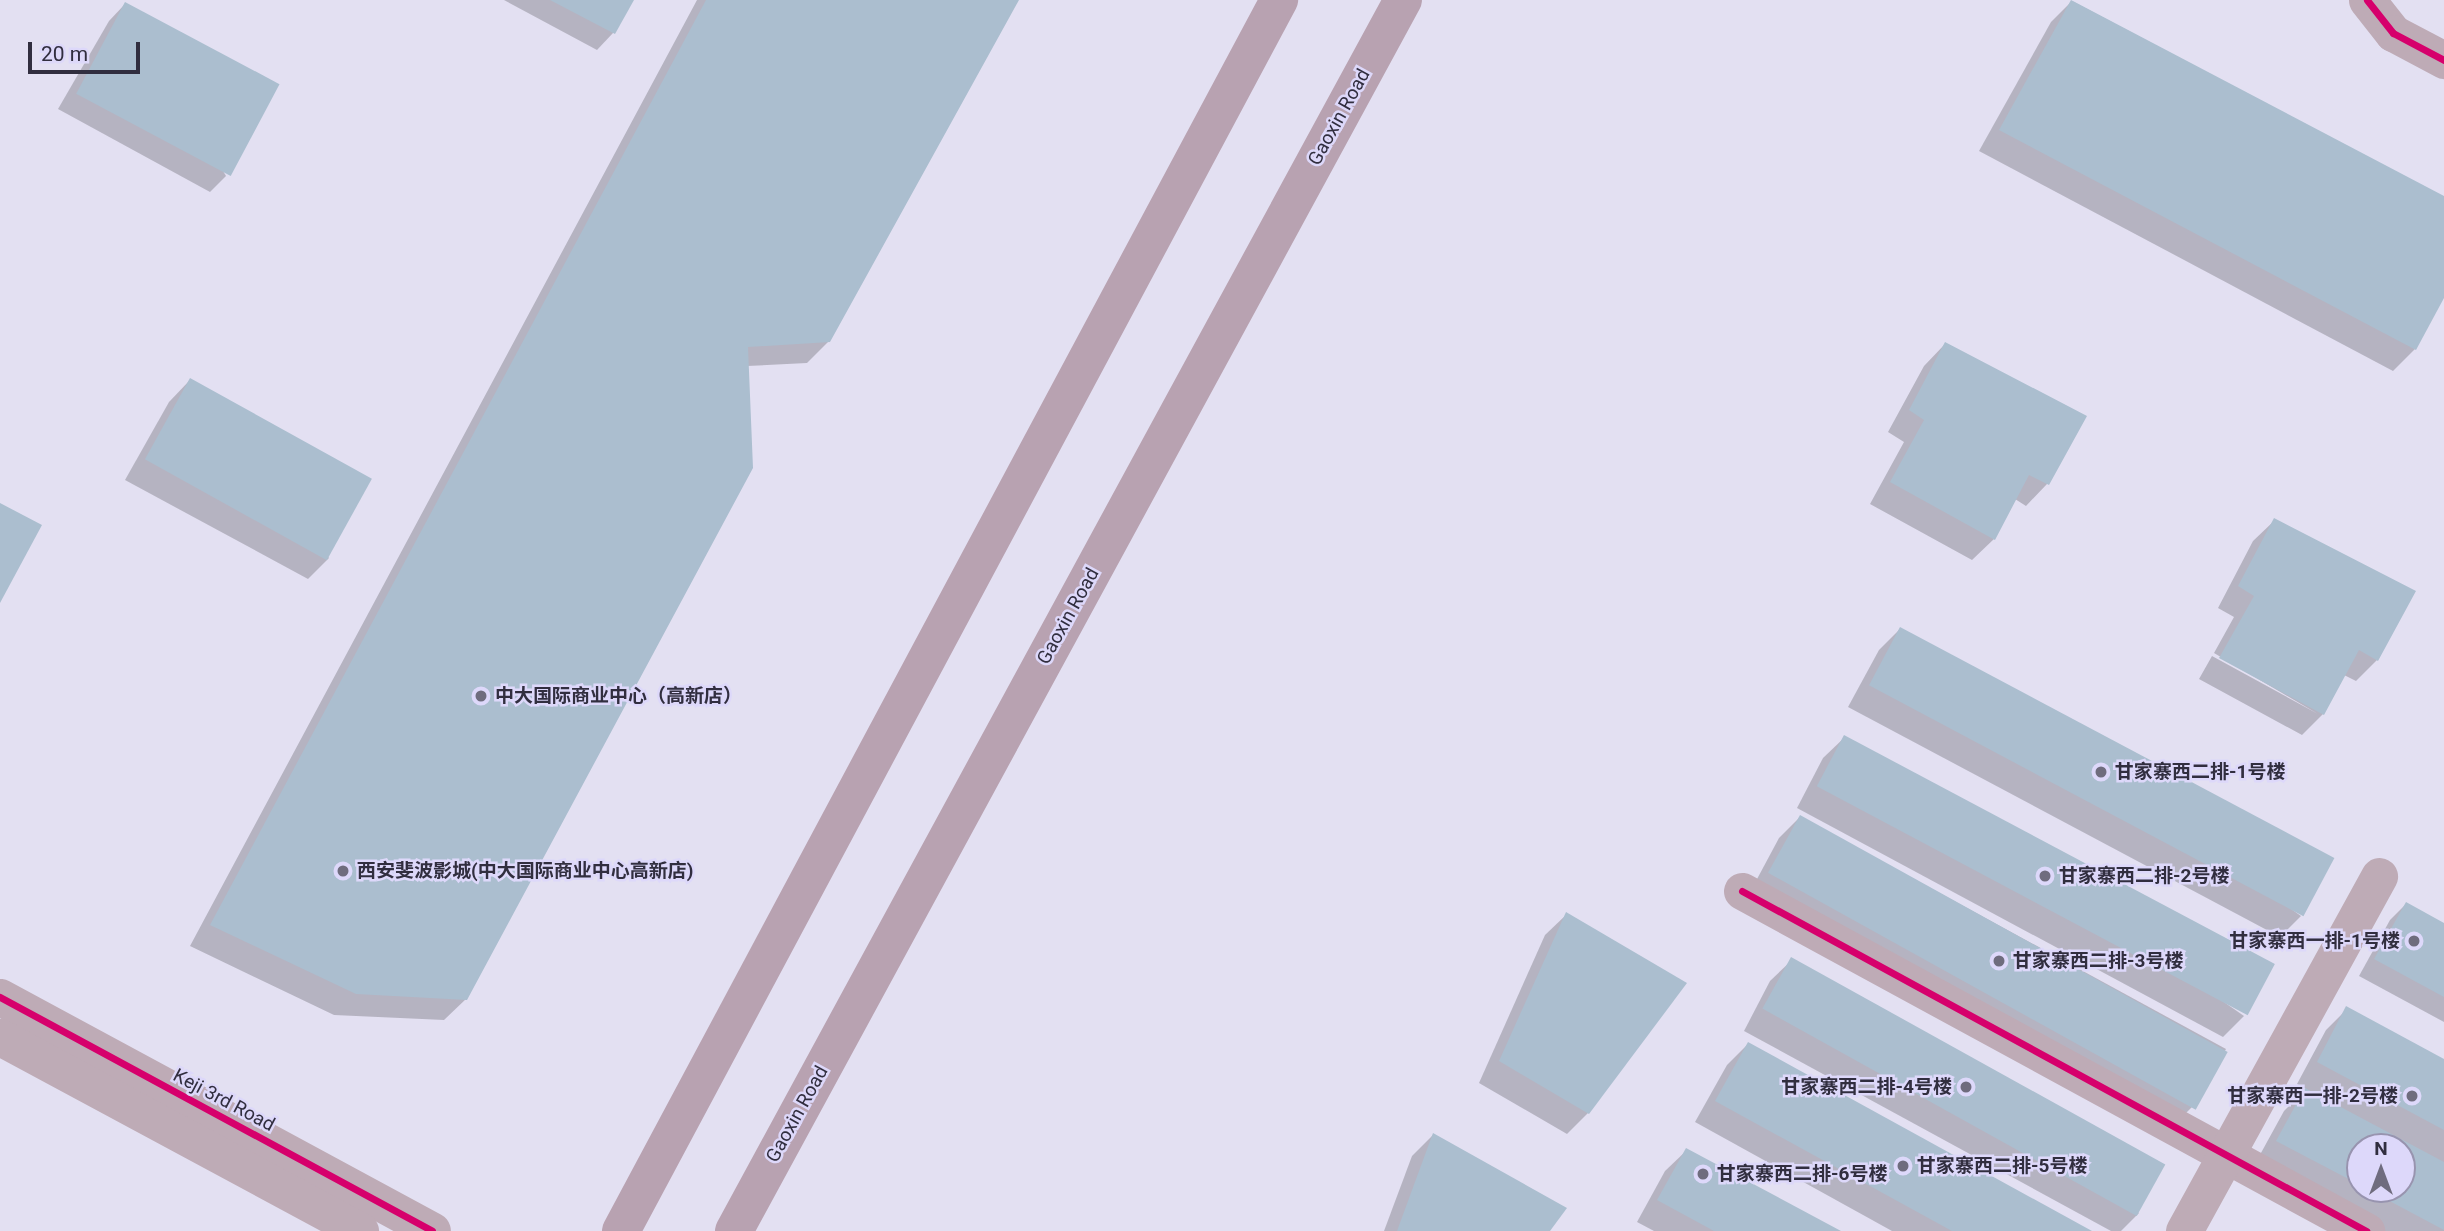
<!DOCTYPE html>
<html>
<head>
<meta charset="utf-8">
<style>
	body { margin:0 }
	#map { position:relative; width:2444px; height:1231px; overflow:hidden; background:#e3e0f2; font-family:Roboto,"Noto Sans SC",sans-serif }
	div>[style] { position:absolute }
	.shadow>* { inset:0; background:#0003 }
	.building>* { inset:0; background:#abbecf; transform-origin:0 0 }
	.minor>* { height:37px; margin:-18.5px; padding:0 18.5px; transform-origin:18.5px; border-radius:18.5px; background:#beabb6 }
	.major>* { height:38px; margin:-19px; padding:0 19px; transform-origin:19px; border-radius:19px; background:#b8a2b1 }
	.cycleway>* { height:7px; margin:-3.5px; padding:0 3.5px; transform-origin:3.5px; border-radius:3.5px; background:#d6006c }
	.dots>* { width:19px; height:19px; translate:-50% -50%; box-sizing:border-box; border:4px solid #ddd8fa; border-radius:50% }
	span { translate:-50% -50%; white-space:nowrap; text-align:center; line-height:1.15; -webkit-text-stroke:5px #ddd8fa; paint-order:stroke }
	.street-label { font-size:19px; color:#312e3f }
	.poi-label { font-size:19px; color:#312e3f; font-weight:700 }
	.left { translate:0 -50%; text-align:left }
	.right { translate:-100% -50%; text-align:right }
	.north { position:absolute; left:2346px; top:1133px; width:70px; height:70px; box-sizing:border-box; background:#ddd8fa; border:2px solid #9894af; border-radius:50%; rotate:0deg; font-size:19px; font-weight:700; line-height:28px; text-align:center; color:#312e3f }
	.north::after { content:''; display:block; margin:auto; width:24px; height:32px; background:#6f6c7e; clip-path:polygon(50% 0,100% 100%,50% 72%,0 100%) }
	.scale { position:absolute; left:28px; top:42px; width:112px; height:32px; box-sizing:border-box; border:4px solid #312e3f; border-top:0; padding-left:9px; font-size:21px; line-height:24px; white-space:nowrap; color:#312e3f; -webkit-text-stroke:5px #ddd8fa; paint-order:stroke }
</style>
</head>
<body>
<div id="map">
	<div class="shadow">
		<div style="clip-path:polygon(504px 0,632px 0,613px 33px,597px 50px)"></div>
		<div style="clip-path:polygon(697px 0,1017px 0,829px 341px,807px 363px,747px 366px,466px 999px,444px 1020px,334px 1015px,190px 946px)"></div>
		<div style="clip-path:polygon(2072px 1px,2444px 198px,2444px 295px,2415px 349px,2393px 371px,1979px 151px,2051px 22px)"></div>
		<div style="clip-path:polygon(125px 4px,226px 176px,210px 192px,58px 109px,109px 21px)"></div>
		<div style="clip-path:polygon(1945px 344px,2084px 417px,2047px 484px,2026px 506px,2015px 499px,1994px 539px,1972px 560px,1870px 504px,1904px 442px,1888px 432px,1924px 366px)"></div>
		<div style="clip-path:polygon(190px 380px,329px 558px,308px 579px,125px 480px,169px 402px)"></div>
		<div style="clip-path:polygon(2275px 520px,2377px 660px,2356px 681px,2344px 675px,2323px 714px,2302px 735px,2199px 679px,2212px 656px,2318px 714px,2214px 653px,2234px 617px,2218px 608px,2253px 541px)"></div>
		<div style="clip-path:polygon(1900px 629px,2301px 916px,2280px 937px,1848px 707px,1879px 650px)"></div>
		<div style="clip-path:polygon(1845px 737px,2244px 1016px,2223px 1037px,1797px 808px,1823px 758px)"></div>
		<div style="clip-path:polygon(1800px 817px,2226px 1049px,2196px 1103px,2175px 1124px,1749px 894px,1779px 838px)"></div>
		<div style="clip-path:polygon(2406px 904px,2444px 925px,2444px 1022px,2359px 976px,2390px 920px)"></div>
		<div style="clip-path:polygon(1567px 914px,1588px 1113px,1567px 1134px,1479px 1083px,1545px 935px)"></div>
		<div style="clip-path:polygon(1792px 960px,2139px 1213px,2121px 1231px,2111px 1231px,1744px 1031px,1770px 981px)"></div>
		<div style="clip-path:polygon(evenodd,2347px 1009px,2444px 1061px,2444px 1231px,2385px 1231px,2256px 1162px,2284px 1111px,2306px 1089px,2297px 1084px,2326px 1030px,2347px 1009px,2360px 1147px,2402px 1147px,2402px 1189px,2360px 1189px,2360px 1147px)"></div>
		<div style="clip-path:polygon(1748px 1044px,2088px 1231px,1892px 1231px,1695px 1122px,1727px 1065px)"></div>
		<div style="clip-path:polygon(1433px 1135px,1548px 1231px,1384px 1231px,1412px 1156px)"></div>
		<div style="clip-path:polygon(1687px 1150px,1837px 1231px,1654px 1231px,1637px 1222px,1665px 1171px)"></div>
	</div>
	<div class="building">
		<div style="clip-path:polygon(550px 0,634px 0,615px 34px)"></div>
		<div style="clip-path:polygon(706px 0,1019px 0,830px 342px,748px 347px,753px 468px,467px 1000px,356px 994px,210px 925px)"></div>
		<div style="clip-path:polygon(2071px 0,2444px 196px,2444px 298px,2416px 350px,1999px 130px)"></div>
		<div style="left:125px;top:2px;width:175px;height:104px;rotate:28deg"></div>
		<div style="clip-path:polygon(1945px 342px,2087px 416px,2049px 485px,2029px 475px,1995px 540px,1890px 482px,1924px 420px,1909px 410px)"></div>
		<div style="left:190px;top:378px;width:208px;height:93px;rotate:29deg"></div>
		<div style="clip-path:polygon(0 503px,42px 525px,0 603px)"></div>
		<div style="clip-path:polygon(2274px 518px,2416px 591px,2378px 661px,2359px 650px,2324px 715px,2219px 658px,2254px 596px,2238px 586px)"></div>
		<div style="left:1900px;top:627px;width:492px;height:66px;rotate:28deg"></div>
		<div style="left:1844px;top:735px;width:488px;height:58px;rotate:28deg"></div>
		<div style="left:1800px;top:815px;width:489px;height:66px;rotate:29deg"></div>
		<div style="clip-path:polygon(2406px 902px,2444px 923px,2444px 997px,2374px 959px)"></div>
		<div style="clip-path:polygon(1566px 912px,1687px 983px,1589px 1114px,1499px 1061px)"></div>
		<div style="left:1791px;top:957px;width:428px;height:59px;rotate:29deg"></div>
		<div style="clip-path:polygon(2346px 1006px,2444px 1059px,2444px 1130px,2317px 1062px)"></div>
		<div style="clip-path:polygon(1748px 1042px,2092px 1231px,1952px 1231px,1715px 1101px)"></div>
		<div style="clip-path:polygon(2305px 1088px,2444px 1162px,2444px 1230px,2367px 1189px,2402px 1189px,2402px 1147px,2360px 1147px,2360px 1185px,2276px 1141px)"></div>
		<div style="clip-path:polygon(1433px 1133px,1567px 1208px,1550px 1231px,1397px 1231px)"></div>
		<div style="clip-path:polygon(1686px 1148px,1841px 1231px,1714px 1231px,1657px 1200px)"></div>
	</div>
	<div class="minor">
		<div style="left:2367px;top:0;width:42px;rotate:51.8deg"></div>
		<div style="left:2393px;top:33px;width:58px;rotate:27.9deg"></div>
		<div style="left:1742px;top:891px;width:711px;rotate:28.58deg"></div>
		<div style="left:0;top:997px;width:491px;rotate:28.4deg"></div>
		<div style="left:0;top:1037px;width:409px;rotate:28.3deg"></div>
		<div style="left:2184px;top:1231px;width:405px;rotate:-61.2deg"></div>
	</div>
	<div class="major">
		<div style="left:621px;top:1231px;width:1396px;rotate:-61.87deg"></div>
		<div style="left:734px;top:1231px;width:1401px;rotate:-61.48deg"></div>
	</div>
	<div class="cycleway">
		<div style="left:2367px;top:0;width:42px;rotate:51.8deg"></div>
		<div style="left:2393px;top:33px;width:58px;rotate:27.9deg"></div>
		<div style="left:1742px;top:891px;width:711px;rotate:28.58deg"></div>
		<div style="left:0;top:997px;width:491px;rotate:28.4deg"></div>
	</div>
	<div class="dots">
		<div style="left:481px;top:696px;background:#6f6c7e"></div>
		<div style="left:2101px;top:772px;background:#6f6c7e"></div>
		<div style="left:343px;top:871px;background:#6f6c7e"></div>
		<div style="left:2045px;top:876px;background:#6f6c7e"></div>
		<div style="left:2414px;top:941px;background:#6f6c7e"></div>
		<div style="left:1999px;top:961px;background:#6f6c7e"></div>
		<div style="left:1966px;top:1087px;background:#6f6c7e"></div>
		<div style="left:2412px;top:1096px;background:#6f6c7e"></div>
		<div style="left:1903px;top:1166px;background:#6f6c7e"></div>
		<div style="left:1703px;top:1174px;background:#6f6c7e"></div>
	</div>
	<div class="street-label">
		<span style="left:1339px;top:117px;rotate:-61deg">Gaoxin Road</span>
		<span style="left:1068px;top:616px;rotate:-61deg">Gaoxin Road</span>
		<span style="left:224px;top:1100px;rotate:28deg">Keji 3rd Road</span>
		<span style="left:797px;top:1114px;rotate:-61deg">Gaoxin Road</span>
	</div>
	<div class="poi-label">
		<span class="left" style="left:495px;top:696px">中大国际商业中心（高新店）</span>
		<span class="left" style="left:2115px;top:772px">甘家寨西二排-1号楼</span>
		<span class="left" style="left:357px;top:871px">西安斐波影城(中大国际商业中心高新店)</span>
		<span class="left" style="left:2059px;top:876px">甘家寨西二排-2号楼</span>
		<span class="right" style="left:2400px;top:941px">甘家寨西一排-1号楼</span>
		<span class="left" style="left:2013px;top:961px">甘家寨西二排-3号楼</span>
		<span class="right" style="left:1952px;top:1087px">甘家寨西二排-4号楼</span>
		<span class="right" style="left:2398px;top:1096px">甘家寨西一排-2号楼</span>
		<span class="left" style="left:1917px;top:1166px">甘家寨西二排-5号楼</span>
		<span class="left" style="left:1717px;top:1174px">甘家寨西二排-6号楼</span>
	</div>
	<div class="north">N</div>
	<div class="scale">20 m</div>
</div>
</body>
</html>
